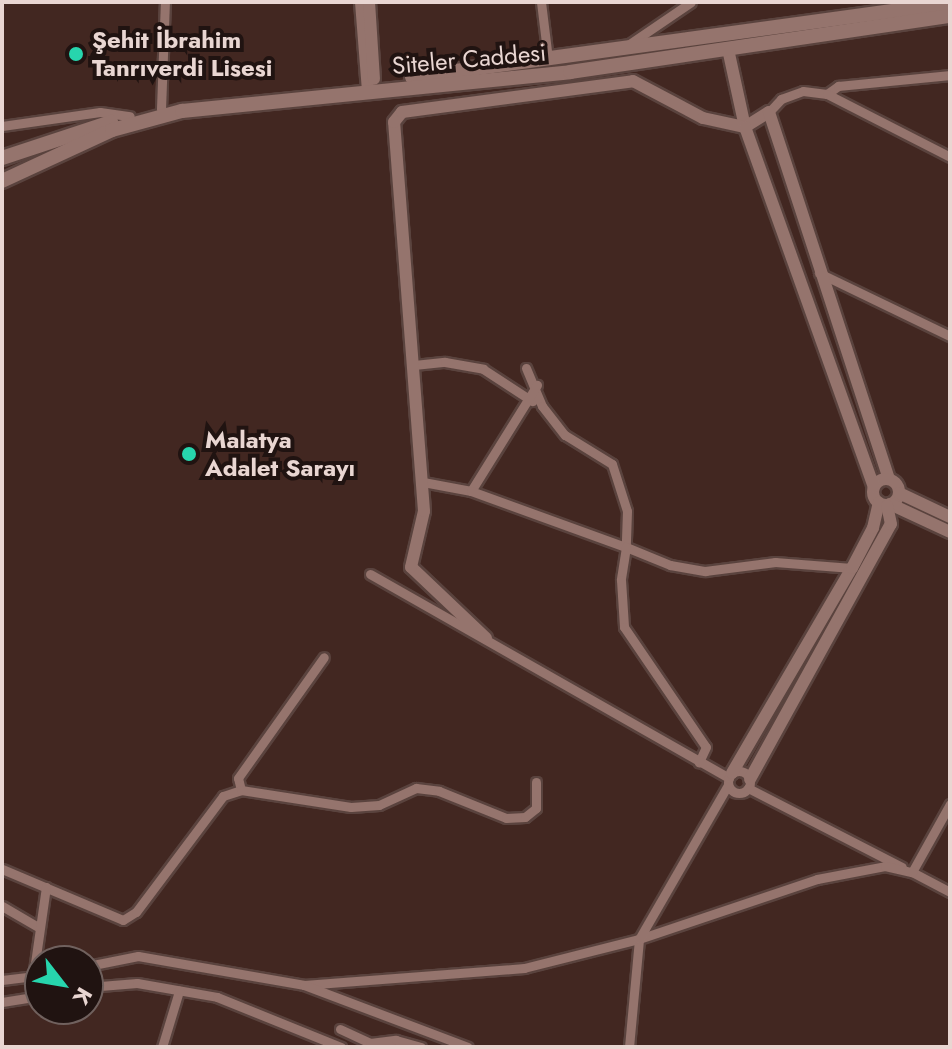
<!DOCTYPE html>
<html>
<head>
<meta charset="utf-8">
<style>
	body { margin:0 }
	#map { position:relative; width:952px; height:1049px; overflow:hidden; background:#422721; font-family:Jost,sans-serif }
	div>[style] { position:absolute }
	.roads { filter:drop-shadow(2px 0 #5a433e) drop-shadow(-2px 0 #5a433e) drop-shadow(0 2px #5a433e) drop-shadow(0 -2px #5a433e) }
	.minor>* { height:9px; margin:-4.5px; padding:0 4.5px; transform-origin:4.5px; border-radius:4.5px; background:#95746d }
	.minor>.ring { margin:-4.5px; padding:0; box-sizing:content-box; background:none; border:9px solid #95746d; border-radius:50% }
	.tertiary>* { height:12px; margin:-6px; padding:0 6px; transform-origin:6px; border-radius:6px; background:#95746d }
	.tertiary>.ring { margin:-6px; padding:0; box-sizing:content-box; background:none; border:12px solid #95746d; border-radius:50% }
	.secondary>* { height:14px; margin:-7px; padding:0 7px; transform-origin:7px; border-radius:7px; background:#95746d }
	.dots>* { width:22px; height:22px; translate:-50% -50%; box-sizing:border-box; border:4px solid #201311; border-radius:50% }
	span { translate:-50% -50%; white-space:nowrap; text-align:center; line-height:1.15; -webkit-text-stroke:8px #201311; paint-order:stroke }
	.poi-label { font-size:24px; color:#e9d6d2; font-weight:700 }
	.left { translate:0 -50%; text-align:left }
	.street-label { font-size:24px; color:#e9d6d2 }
	.frame { position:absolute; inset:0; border:4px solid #e9d6d2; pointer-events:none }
	.north { position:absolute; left:24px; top:945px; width:80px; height:80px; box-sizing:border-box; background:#201311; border:2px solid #70615e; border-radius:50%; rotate:121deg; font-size:22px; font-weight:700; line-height:32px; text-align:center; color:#e9d6d2 }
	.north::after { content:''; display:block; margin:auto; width:28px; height:36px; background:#27d5ad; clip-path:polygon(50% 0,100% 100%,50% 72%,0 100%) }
</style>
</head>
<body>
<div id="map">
	<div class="roads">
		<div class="minor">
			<div style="left:541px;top:2px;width:57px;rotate:83deg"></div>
			<div style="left:628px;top:45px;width:76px;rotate:-34.3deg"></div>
			<div style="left:827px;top:94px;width:14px;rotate:-36deg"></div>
			<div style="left:838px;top:86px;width:113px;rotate:-5.6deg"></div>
			<div style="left:161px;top:109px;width:107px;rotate:-87.9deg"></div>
			<div style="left:769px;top:112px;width:18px;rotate:-47deg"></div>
			<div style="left:781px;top:99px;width:23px;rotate:-20deg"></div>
			<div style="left:803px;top:91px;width:24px;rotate:7deg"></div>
			<div style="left:827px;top:94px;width:138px;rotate:27.1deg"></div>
			<div style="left:2px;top:126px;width:99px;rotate:-8.1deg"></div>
			<div style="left:100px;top:112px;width:30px;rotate:8deg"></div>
			<div style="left:819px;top:273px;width:145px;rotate:25.7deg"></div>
			<div style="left:414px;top:365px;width:31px;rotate:-6deg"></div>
			<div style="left:445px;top:362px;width:39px;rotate:10deg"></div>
			<div style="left:483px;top:369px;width:59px;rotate:33.1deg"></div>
			<div style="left:526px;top:368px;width:41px;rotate:67.2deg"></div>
			<div style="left:542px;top:406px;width:37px;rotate:52deg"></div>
			<div style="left:565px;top:435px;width:55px;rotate:31.7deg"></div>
			<div style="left:612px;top:464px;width:49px;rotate:72.3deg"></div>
			<div style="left:627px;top:511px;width:36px;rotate:92deg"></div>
			<div style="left:626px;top:547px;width:48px;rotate:22.2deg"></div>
			<div style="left:670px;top:565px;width:36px;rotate:10deg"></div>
			<div style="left:705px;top:571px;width:71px;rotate:-7.3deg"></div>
			<div style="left:775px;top:562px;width:77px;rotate:4.5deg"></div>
			<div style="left:423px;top:482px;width:49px;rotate:10.6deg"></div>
			<div style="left:471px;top:491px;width:125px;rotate:-58.1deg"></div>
			<div style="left:471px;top:491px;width:165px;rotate:19.9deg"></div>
			<div style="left:626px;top:547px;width:33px;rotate:99deg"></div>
			<div style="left:621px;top:580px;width:47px;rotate:86.3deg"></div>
			<div style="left:624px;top:627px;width:145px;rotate:55.7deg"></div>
			<div style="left:706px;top:747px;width:17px;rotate:115deg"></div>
			<div style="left:370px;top:574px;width:413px;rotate:29.6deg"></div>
			<div class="ring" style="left:728px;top:771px;width:13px;height:13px"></div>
			<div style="left:748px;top:788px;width:173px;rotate:27.2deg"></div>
			<div style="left:241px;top:790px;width:12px;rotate:-104deg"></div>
			<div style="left:238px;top:778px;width:148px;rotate:-54.6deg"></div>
			<div style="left:950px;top:804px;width:78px;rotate:119.2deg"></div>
			<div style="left:912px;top:872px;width:43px;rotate:27.8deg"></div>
			<div style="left:2px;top:869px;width:131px;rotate:22.9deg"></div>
			<div style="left:123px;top:920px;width:15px;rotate:-32deg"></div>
			<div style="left:136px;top:912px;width:145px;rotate:-53.1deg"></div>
			<div style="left:223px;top:796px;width:19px;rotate:-18deg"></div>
			<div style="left:241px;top:790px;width:111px;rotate:8.8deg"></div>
			<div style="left:351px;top:807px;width:28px;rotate:-4deg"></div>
			<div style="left:379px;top:805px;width:41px;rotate:-24.7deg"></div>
			<div style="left:416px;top:788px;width:23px;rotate:7deg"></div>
			<div style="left:439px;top:791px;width:72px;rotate:21.9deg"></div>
			<div style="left:506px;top:818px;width:19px;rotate:-3deg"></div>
			<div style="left:525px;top:817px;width:14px;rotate:-39deg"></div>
			<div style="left:536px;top:808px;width:26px;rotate:-90deg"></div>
			<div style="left:2px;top:906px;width:42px;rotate:30.3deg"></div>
			<div style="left:88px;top:966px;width:51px;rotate:-11.3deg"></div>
			<div style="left:138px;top:956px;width:169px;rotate:9.9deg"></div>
			<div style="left:304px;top:985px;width:221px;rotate:-4.4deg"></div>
			<div style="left:524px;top:968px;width:119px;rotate:-14.2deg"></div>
			<div style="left:639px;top:939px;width:188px;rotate:-18.6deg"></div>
			<div style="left:817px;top:879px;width:69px;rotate:-10.8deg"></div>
			<div style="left:885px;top:866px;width:28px;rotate:13deg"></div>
			<div style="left:33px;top:977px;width:91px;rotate:-81.8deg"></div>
			<div style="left:2px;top:980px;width:38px;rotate:-7deg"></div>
			<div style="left:304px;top:985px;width:175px;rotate:20.7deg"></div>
			<div style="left:88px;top:987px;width:49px;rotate:-4.7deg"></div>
			<div style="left:137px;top:983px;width:81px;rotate:9.9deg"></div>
			<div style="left:217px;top:997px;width:134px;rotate:22deg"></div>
			<div style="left:2px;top:1002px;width:38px;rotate:-9deg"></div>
			<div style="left:340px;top:1029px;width:33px;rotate:25deg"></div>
			<div style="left:370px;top:1043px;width:26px;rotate:-7deg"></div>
			<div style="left:396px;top:1040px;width:26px;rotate:16deg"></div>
			<div style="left:162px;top:1047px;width:59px;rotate:-73.1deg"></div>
			<div style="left:629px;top:1047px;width:108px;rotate:-84.7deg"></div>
			<div style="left:639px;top:939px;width:178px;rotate:-60deg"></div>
		</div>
		<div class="tertiary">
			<div style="left:361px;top:2px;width:89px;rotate:85.5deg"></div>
			<div style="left:369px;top:2px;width:77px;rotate:86.3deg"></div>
			<div style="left:728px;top:49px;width:80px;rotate:77.7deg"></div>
			<div style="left:745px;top:127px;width:28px;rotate:-32deg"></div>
			<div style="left:769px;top:112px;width:386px;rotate:71.9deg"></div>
			<div class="ring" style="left:873px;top:479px;width:14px;height:14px"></div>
			<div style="left:899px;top:493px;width:56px;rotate:25.2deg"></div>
			<div style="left:890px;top:504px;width:66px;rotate:25deg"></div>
			<div style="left:486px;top:638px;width:103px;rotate:-136.6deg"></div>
			<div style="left:411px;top:567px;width:57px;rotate:-76.9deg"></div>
			<div style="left:424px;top:511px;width:390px;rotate:-94.4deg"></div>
			<div style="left:394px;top:122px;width:13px;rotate:-51deg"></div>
			<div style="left:402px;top:112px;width:233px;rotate:-7.6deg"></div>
			<div style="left:633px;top:81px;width:79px;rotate:27.9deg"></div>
			<div style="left:703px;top:118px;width:43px;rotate:12.1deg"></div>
			<div style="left:745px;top:127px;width:382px;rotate:70.3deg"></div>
			<div style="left:732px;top:773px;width:238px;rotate:-59.7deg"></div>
			<div style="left:852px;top:568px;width:45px;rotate:-62.3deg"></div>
			<div style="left:873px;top:528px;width:26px;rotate:-77deg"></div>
			<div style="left:750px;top:779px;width:291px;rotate:-61.1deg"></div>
			<div style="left:891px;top:524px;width:19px;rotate:-102deg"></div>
		</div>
		<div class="secondary">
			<div style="left:412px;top:77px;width:543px;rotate:-7.83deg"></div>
			<div style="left:2px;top:158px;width:115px;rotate:-18.3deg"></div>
			<div style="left:2px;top:181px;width:121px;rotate:-24.9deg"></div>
			<div style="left:112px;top:130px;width:73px;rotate:-15.2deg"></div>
			<div style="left:182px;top:111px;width:390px;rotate:-5.7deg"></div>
			<div style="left:570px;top:72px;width:384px;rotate:-8.4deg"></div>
		</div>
	</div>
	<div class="dots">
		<div style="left:76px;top:54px;background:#27d5ad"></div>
		<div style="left:189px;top:454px;background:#27d5ad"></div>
	</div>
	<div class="poi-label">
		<span class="left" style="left:92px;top:54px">Şehit İbrahim<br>Tanrıverdi Lisesi</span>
		<span class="left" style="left:205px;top:454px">Malatya<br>Adalet Sarayı</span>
	</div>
	<div class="street-label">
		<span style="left:469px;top:59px;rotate:-5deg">Siteler Caddesi</span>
	</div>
	<div class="frame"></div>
	<div class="north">K</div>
</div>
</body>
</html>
